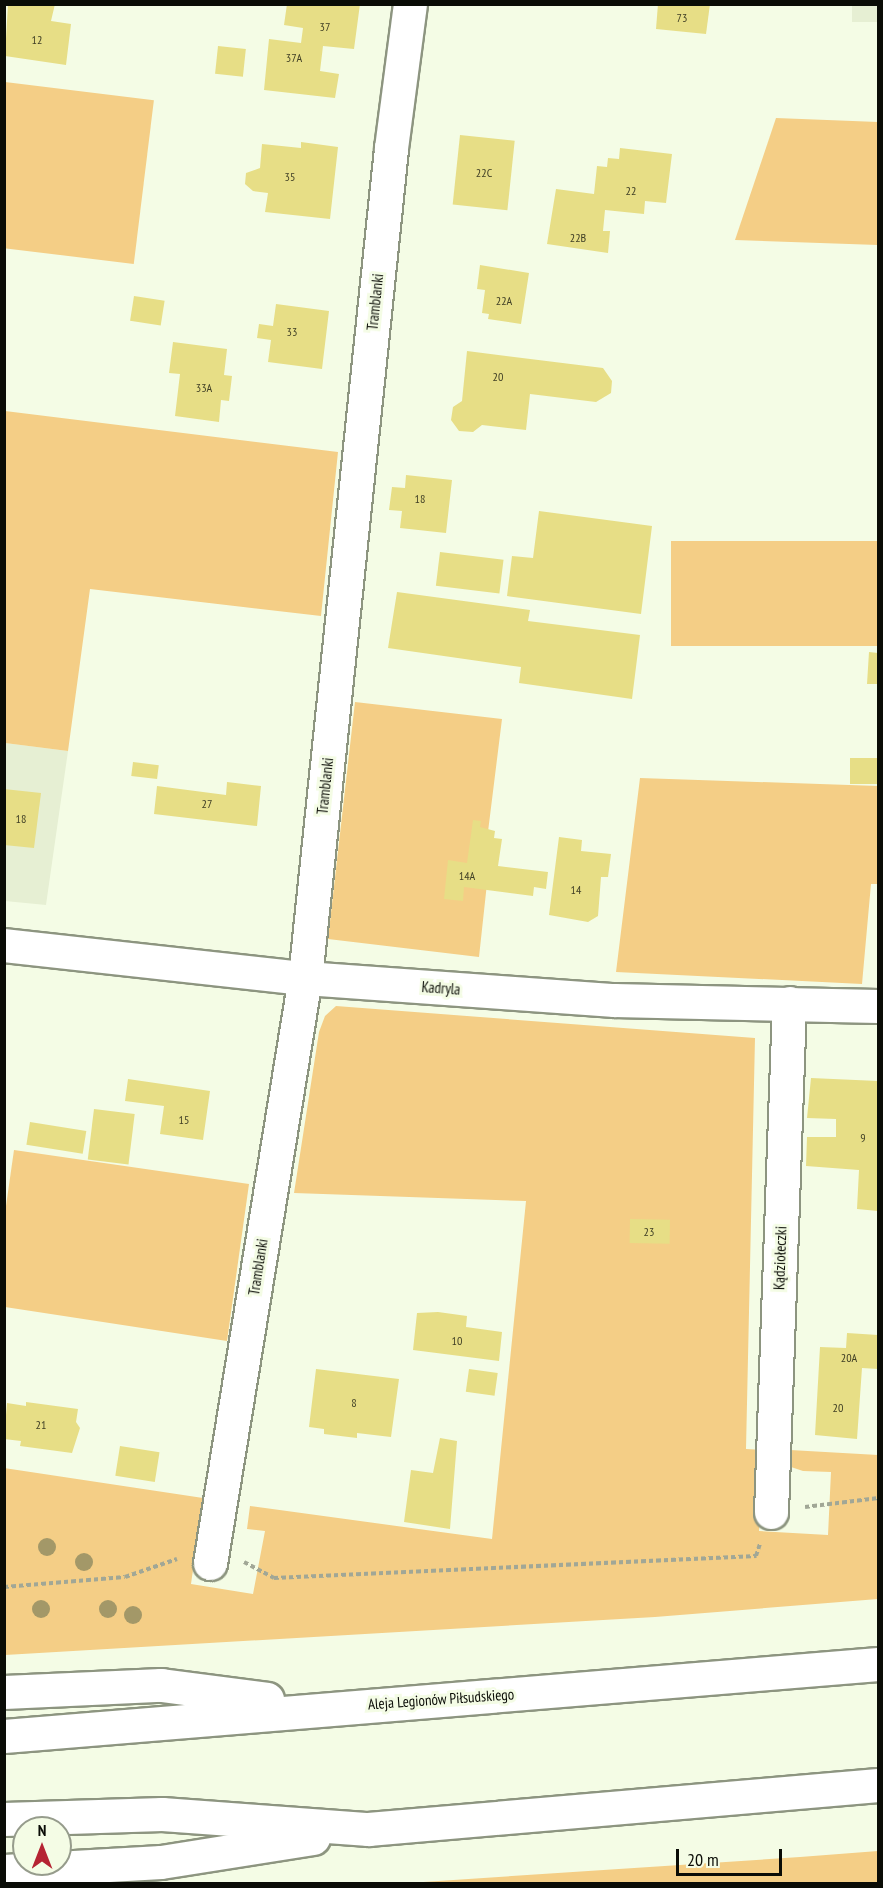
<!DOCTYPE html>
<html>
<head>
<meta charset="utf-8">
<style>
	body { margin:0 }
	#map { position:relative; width:883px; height:1888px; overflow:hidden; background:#f4fce5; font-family:"PT Sans Narrow",sans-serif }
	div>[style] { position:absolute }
	.built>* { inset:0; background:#e6efd3; transform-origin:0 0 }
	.green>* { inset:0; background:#f4ce86; transform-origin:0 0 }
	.building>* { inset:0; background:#e7de86; transform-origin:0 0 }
	.path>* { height:4px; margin-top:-2px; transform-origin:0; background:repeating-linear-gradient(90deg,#a1a796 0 4.5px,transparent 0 7.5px) }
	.roads { filter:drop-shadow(2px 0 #8d9580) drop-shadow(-2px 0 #8d9580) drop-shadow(0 2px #8d9580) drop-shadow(0 -2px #8d9580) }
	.minor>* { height:33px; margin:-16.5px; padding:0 16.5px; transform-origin:16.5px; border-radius:16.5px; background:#fff }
	.motorway>* { height:33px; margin:-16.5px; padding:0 16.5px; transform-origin:16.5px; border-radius:16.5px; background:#fff }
	.trees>* { width:18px; height:18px; margin:-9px; border-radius:50%; background:#a39868 }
	span { translate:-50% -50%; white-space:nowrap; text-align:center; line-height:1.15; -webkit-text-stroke:6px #f4fce5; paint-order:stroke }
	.number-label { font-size:12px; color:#414026 }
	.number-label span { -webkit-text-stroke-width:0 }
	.street-label { font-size:15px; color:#0a0c06 }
	.frame { position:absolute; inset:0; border:6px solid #0a0c06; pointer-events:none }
	.north { position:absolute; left:12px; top:1816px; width:60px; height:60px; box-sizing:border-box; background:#f4fce5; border:2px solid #969c8c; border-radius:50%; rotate:0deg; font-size:16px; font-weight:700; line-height:24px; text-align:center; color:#0a0c06 }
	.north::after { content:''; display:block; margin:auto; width:21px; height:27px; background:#b52433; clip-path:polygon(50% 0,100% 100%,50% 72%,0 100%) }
	.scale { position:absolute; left:676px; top:1849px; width:106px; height:27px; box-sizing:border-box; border:3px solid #0a0c06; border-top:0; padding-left:8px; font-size:18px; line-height:21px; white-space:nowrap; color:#0a0c06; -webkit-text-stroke:4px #f4fce5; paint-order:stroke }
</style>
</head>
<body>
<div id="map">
	<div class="built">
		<div style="left:852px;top:5px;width:26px;height:17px"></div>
		<div style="clip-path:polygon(5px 743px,68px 751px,46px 905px,5px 901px)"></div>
	</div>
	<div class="green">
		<div style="left:5px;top:82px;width:150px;height:165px;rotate:7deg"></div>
		<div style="clip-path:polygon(776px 118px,878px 122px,878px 245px,735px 240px)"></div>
		<div style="clip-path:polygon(5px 411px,338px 452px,321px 616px,90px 589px,68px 751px,5px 743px)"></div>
		<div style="left:671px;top:541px;width:207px;height:105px"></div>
		<div style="clip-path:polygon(355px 702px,502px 719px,484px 864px,489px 865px,479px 957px,328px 939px)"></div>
		<div style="clip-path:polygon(640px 778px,878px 786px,878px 884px,871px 884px,862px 984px,616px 972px)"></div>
		<div style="clip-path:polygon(336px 1006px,755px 1038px,746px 1449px,765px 1450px,759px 1531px,828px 1535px,831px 1472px,803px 1471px,788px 1466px,790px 1450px,878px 1455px,878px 1599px,655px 1617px,5px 1655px,4px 1468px,203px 1498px,191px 1584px,253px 1594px,265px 1531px,247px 1529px,250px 1506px,492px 1539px,526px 1201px,294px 1193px,319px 1032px,325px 1016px)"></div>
		<div style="clip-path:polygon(14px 1150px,249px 1184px,227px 1341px,5px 1307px,4px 1220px)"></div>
		<div style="clip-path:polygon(878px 1851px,878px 1883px,408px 1883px,800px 1857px)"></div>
	</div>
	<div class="building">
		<div style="clip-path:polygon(8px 4px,55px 4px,51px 21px,71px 24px,66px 65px,5px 56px)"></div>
		<div style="clip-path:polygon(287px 4px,360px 4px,354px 49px,323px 46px,320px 71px,339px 74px,335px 98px,264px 90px,269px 39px,301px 43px,303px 28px,284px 25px)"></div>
		<div style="clip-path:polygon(658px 4px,710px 4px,706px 34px,656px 29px)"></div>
		<div style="left:218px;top:46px;width:28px;height:28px;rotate:6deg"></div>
		<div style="left:460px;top:135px;width:55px;height:70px;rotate:6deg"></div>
		<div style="clip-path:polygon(301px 142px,338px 147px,330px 219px,265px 212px,268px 193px,253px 191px,245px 184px,246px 173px,260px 168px,262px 144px,301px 148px)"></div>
		<div style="clip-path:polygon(620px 148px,672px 154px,666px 203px,645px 201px,644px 214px,605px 210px,603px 231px,610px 231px,608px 253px,547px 244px,556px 189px,594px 194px,597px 166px,607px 167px,608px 158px,619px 159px)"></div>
		<div style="clip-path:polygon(480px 265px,529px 273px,521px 324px,488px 319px,489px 314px,482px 313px,485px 290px,477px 289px)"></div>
		<div style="left:134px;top:296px;width:31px;height:25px;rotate:9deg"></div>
		<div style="clip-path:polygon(276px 304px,329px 311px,322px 369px,268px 362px,271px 340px,257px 338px,259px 324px,273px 326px)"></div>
		<div style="clip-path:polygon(173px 342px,227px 349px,224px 375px,232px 376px,229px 401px,221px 400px,219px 422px,175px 416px,180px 374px,169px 373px)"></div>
		<div style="clip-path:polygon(467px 351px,603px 368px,612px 381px,611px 393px,596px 402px,530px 394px,526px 430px,482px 425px,473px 432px,459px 431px,451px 420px,453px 407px,462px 401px)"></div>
		<div style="clip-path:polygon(406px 475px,452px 480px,446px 533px,400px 528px,402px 511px,389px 510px,392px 487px,405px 488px)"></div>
		<div style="clip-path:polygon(539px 511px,652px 526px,641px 614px,507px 596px,512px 556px,533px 558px)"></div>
		<div style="left:440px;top:552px;width:64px;height:34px;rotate:7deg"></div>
		<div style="clip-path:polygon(397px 592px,530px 610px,528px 621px,640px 635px,632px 699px,519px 683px,521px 667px,388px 648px)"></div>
		<div style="clip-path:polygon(869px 652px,878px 653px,878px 684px,867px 684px)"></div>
		<div style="left:878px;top:758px;width:26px;height:28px;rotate:90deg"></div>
		<div style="left:133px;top:762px;width:26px;height:14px;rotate:7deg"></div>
		<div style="clip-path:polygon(227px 782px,261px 786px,257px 826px,154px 814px,157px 786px,226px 795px)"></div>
		<div style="clip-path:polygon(4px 789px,41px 793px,34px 848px,4px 845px)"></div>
		<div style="clip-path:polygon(473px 820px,481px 821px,480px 827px,495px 831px,494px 838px,502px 839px,498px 866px,548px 872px,546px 889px,534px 887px,533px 896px,464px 887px,463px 901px,444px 899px,448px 860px,467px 863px)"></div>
		<div style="clip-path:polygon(559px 837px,582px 840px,581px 851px,611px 854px,608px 877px,601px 877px,598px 916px,588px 922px,549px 915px)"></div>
		<div style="clip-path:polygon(811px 1078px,878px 1081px,878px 1211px,857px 1209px,859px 1170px,806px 1166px,807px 1137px,836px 1137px,836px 1119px,807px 1118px)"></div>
		<div style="clip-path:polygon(128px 1079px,210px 1091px,203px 1140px,160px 1134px,164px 1106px,125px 1101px)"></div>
		<div style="left:94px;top:1109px;width:41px;height:51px;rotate:7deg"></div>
		<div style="left:30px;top:1122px;width:57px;height:23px;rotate:9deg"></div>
		<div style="left:630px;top:1219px;width:40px;height:24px;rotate:1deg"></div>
		<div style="clip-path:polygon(438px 1312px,467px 1316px,466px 1327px,502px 1332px,499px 1361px,413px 1350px,417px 1313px)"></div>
		<div style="clip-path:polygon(847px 1333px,878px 1335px,878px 1369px,862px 1368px,857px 1439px,815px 1435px,820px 1347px,846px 1348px)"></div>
		<div style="clip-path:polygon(316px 1369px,399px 1379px,391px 1437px,357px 1433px,357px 1438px,324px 1434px,324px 1429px,309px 1427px)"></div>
		<div style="left:469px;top:1369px;width:29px;height:23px;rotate:8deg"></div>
		<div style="clip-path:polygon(26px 1402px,78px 1409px,76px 1422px,80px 1428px,72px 1453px,20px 1446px,21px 1441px,4px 1439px,7px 1403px,26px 1406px)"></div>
		<div style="clip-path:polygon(440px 1438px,457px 1441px,450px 1529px,404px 1522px,411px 1470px,433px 1473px)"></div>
		<div style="left:120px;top:1446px;width:40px;height:30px;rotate:9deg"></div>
	</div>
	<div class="path">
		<div style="left:805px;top:1507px;width:74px;rotate:-7deg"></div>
		<div style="left:244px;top:1562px;width:34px;rotate:28deg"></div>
		<div style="left:274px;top:1578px;width:483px;rotate:-2.6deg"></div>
		<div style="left:756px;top:1556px;width:13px;rotate:-72deg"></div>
		<div style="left:4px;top:1587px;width:121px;rotate:-4.7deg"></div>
		<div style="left:125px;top:1577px;width:55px;rotate:-19.1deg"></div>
	</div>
	<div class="roads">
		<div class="minor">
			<div style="left:4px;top:945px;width:303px;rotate:6.3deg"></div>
			<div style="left:305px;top:978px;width:310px;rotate:4.1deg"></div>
			<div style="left:614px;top:1000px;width:264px;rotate:1.3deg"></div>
			<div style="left:771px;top:1512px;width:509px;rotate:-87.97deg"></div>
			<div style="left:210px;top:1563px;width:593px;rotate:-80.78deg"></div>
			<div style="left:305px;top:978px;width:834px;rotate:-84.08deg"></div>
			<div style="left:391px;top:148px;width:145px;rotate:-82.5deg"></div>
		</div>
		<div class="motorway">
			<div style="left:4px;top:1692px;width:157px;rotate:-2.6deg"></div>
			<div style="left:161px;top:1685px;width:107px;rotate:7.5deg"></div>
			<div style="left:4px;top:1736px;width:877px;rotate:-4.71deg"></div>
			<div style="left:4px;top:1819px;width:158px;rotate:-1.8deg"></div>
			<div style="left:162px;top:1814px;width:207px;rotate:4.2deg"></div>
			<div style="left:368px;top:1829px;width:512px;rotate:-4.93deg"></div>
			<div style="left:4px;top:1871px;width:157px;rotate:-3.3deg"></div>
			<div style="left:161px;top:1862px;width:154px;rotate:-9deg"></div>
		</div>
	</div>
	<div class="trees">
		<div style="left:47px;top:1547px"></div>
		<div style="left:84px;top:1562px"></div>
		<div style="left:41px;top:1609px"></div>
		<div style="left:108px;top:1609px"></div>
		<div style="left:133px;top:1615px"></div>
	</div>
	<div class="number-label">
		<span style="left:682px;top:18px">73</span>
		<span style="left:325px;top:27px">37</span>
		<span style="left:37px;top:40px">12</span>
		<span style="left:294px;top:58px">37A</span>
		<span style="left:484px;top:173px">22C</span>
		<span style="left:290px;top:177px">35</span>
		<span style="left:631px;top:191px">22</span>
		<span style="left:578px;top:238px">22B</span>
		<span style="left:504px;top:301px">22A</span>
		<span style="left:292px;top:332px">33</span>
		<span style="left:498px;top:377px">20</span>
		<span style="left:204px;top:388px">33A</span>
		<span style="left:420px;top:499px">18</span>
		<span style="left:207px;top:804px">27</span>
		<span style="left:21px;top:819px">18</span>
		<span style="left:467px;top:876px">14A</span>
		<span style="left:576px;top:890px">14</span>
		<span style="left:184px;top:1120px">15</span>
		<span style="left:863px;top:1138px">9</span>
		<span style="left:649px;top:1232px">23</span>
		<span style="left:457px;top:1341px">10</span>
		<span style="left:849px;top:1358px">20A</span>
		<span style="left:354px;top:1403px">8</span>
		<span style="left:838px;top:1408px">20</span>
		<span style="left:41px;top:1425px">21</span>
	</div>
	<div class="street-label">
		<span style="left:375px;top:302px;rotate:-84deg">Tramblanki</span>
		<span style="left:325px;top:786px;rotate:-84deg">Tramblanki</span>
		<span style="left:441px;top:988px;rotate:4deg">Kadryla</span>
		<span style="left:780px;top:1258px;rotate:-88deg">Kądziołeczki</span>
		<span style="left:258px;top:1267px;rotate:-81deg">Tramblanki</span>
		<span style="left:441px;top:1699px;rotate:-4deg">Aleja Legionów Piłsudskiego</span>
	</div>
	<div class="frame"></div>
	<div class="north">N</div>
	<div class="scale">20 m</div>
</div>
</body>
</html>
